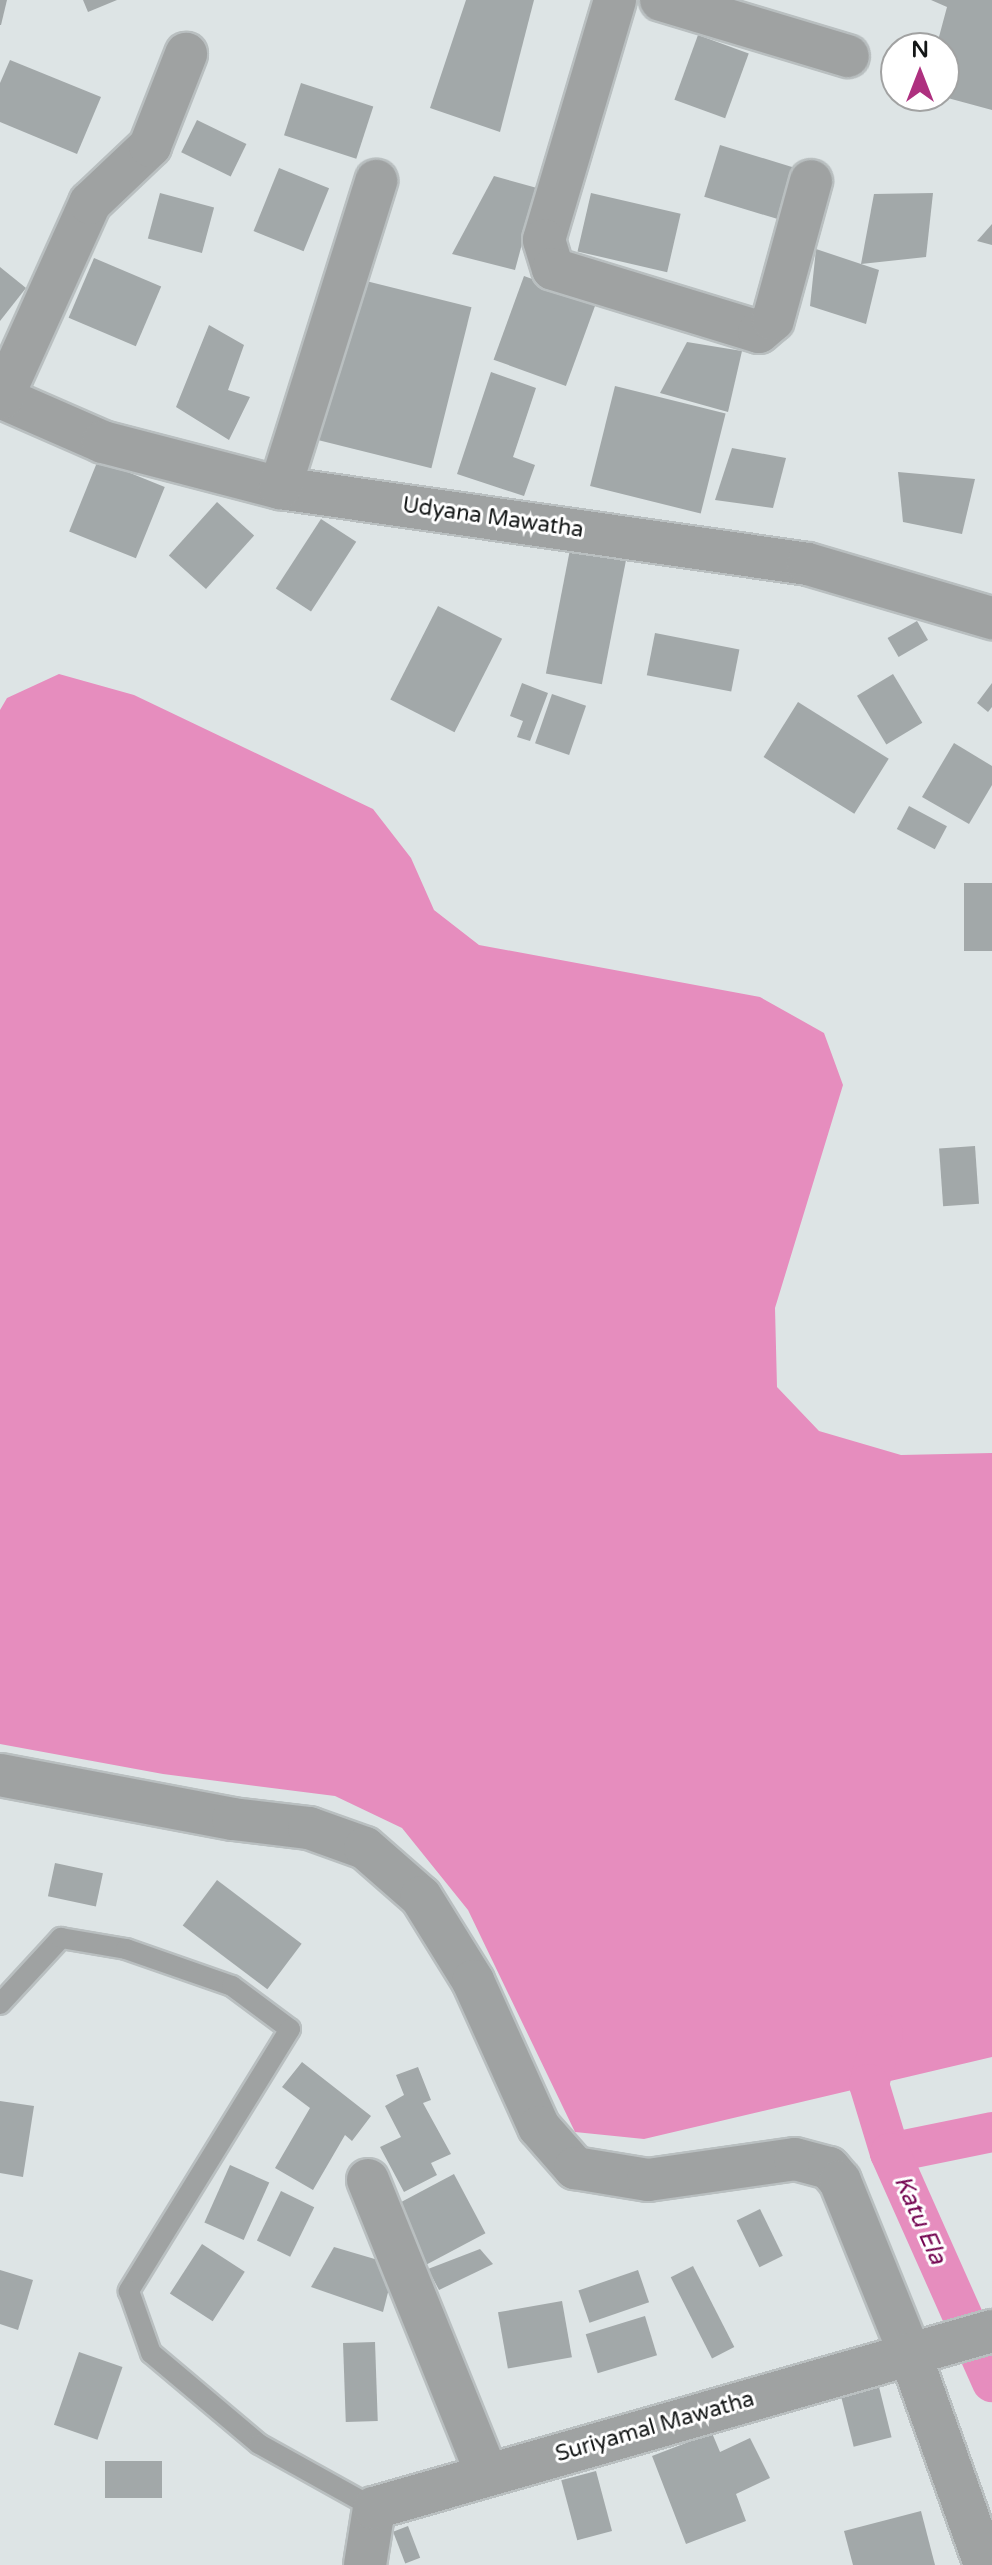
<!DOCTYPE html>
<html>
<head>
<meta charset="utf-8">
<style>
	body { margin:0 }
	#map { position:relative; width:992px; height:2565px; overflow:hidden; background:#dde4e5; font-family:"Varela Round",sans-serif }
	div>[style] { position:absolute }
	.water>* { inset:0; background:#e68dbe }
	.canal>* { height:40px; margin:-20px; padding:0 20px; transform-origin:20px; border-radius:20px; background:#e68dbe }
	.building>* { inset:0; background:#a2a8a9; transform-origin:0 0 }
	.roads { filter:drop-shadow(2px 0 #b9bfc0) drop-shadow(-2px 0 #b9bfc0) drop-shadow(0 2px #b9bfc0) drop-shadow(0 -2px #b9bfc0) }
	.service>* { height:20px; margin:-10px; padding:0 10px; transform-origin:10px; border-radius:10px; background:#9fa2a2 }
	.minor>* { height:42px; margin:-21px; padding:0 21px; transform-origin:21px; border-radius:21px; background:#9fa2a2 }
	span { translate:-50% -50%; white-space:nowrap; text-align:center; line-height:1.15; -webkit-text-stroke:6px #fff; paint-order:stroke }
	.street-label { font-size:22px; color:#141717 }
	.water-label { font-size:24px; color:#730450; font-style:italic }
	.north { position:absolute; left:880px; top:32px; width:80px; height:80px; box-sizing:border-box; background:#fff; border:2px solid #a1a2a2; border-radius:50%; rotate:0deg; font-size:22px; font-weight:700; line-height:32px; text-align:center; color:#141717 }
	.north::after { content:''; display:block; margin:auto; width:28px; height:36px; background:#ae307f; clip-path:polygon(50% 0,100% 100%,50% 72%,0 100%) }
</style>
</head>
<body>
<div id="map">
	<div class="water">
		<div style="clip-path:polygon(59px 674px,134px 695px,373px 809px,411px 858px,434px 910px,479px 945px,760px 997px,824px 1033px,843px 1085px,775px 1308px,777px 1387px,819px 1431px,901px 1455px,992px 1453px,992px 2057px,644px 2139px,575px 2132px,468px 1910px,402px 1828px,335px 1796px,163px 1774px,0 1744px,0 710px,7px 698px)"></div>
	</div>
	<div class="canal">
		<div style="left:883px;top:2034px;width:52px;rotate:105.6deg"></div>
		<div style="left:869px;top:2084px;width:72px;rotate:73.1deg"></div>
		<div style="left:992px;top:2132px;width:104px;rotate:168.4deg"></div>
		<div style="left:890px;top:2153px;width:251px;rotate:66deg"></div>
	</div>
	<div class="building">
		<div style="clip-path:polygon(0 0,7px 0,1px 25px,0 25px)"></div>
		<div style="clip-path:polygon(83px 0,117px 0,88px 12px)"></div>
		<div style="clip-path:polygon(466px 0,534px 0,500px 132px,430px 108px)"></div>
		<div style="clip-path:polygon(931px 0,992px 0,992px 110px,944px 97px,944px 48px,936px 48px,947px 7px)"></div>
		<div style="left:698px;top:35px;width:54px;height:69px;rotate:20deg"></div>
		<div style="clip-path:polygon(10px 60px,101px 97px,77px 154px,0 122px,0 83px)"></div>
		<div style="left:301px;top:83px;width:76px;height:55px;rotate:18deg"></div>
		<div style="left:197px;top:120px;width:55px;height:36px;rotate:26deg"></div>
		<div style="left:720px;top:145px;width:88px;height:54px;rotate:17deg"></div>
		<div style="left:279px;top:168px;width:54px;height:68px;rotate:22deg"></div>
		<div style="clip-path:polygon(494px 176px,537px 188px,515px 270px,452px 254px)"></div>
		<div style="left:160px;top:193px;width:56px;height:47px;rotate:15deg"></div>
		<div style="left:591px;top:193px;width:92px;height:60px;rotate:13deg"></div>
		<div style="clip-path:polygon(933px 193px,926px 257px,861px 264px,874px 194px)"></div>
		<div style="clip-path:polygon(992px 224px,992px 245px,977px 241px)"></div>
		<div style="clip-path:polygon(816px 249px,879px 270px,866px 324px,810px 306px)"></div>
		<div style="left:94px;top:258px;width:73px;height:65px;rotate:23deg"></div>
		<div style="clip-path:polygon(0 267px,26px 288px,0 321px)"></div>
		<div style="left:524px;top:276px;width:77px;height:89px;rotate:20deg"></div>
		<div style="left:358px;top:279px;width:117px;height:166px;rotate:14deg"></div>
		<div style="clip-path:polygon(209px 325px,244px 345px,228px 390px,250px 397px,229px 440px,176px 407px)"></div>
		<div style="clip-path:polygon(687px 342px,742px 351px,728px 412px,660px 393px)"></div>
		<div style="clip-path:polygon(491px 372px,536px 388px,513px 457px,535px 465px,524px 496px,457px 474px)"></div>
		<div style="left:615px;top:386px;width:114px;height:103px;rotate:14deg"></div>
		<div style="clip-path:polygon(732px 448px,786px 458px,773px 508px,715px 500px)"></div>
		<div style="left:98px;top:460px;width:72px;height:77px;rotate:22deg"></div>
		<div style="clip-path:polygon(898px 472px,975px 479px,962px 534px,903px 522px)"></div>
		<div style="left:217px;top:502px;width:50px;height:72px;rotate:42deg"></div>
		<div style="left:321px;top:519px;width:42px;height:83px;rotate:33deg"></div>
		<div style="left:573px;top:534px;width:57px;height:142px;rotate:11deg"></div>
		<div style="left:438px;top:606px;width:72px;height:105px;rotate:27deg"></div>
		<div style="left:917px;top:621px;width:22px;height:34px;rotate:60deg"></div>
		<div style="left:655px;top:633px;width:86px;height:43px;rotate:11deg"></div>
		<div style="left:893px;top:674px;width:57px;height:42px;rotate:59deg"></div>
		<div style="clip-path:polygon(522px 683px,548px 693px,530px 741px,517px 737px,523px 721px,510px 716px)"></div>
		<div style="clip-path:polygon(992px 683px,992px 707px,988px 712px,977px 703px)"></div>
		<div style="left:552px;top:694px;width:36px;height:52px;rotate:19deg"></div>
		<div style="left:798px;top:702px;width:107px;height:65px;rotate:32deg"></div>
		<div style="clip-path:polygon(954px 743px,992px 766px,992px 785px,969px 824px,922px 797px)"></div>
		<div style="left:909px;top:806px;width:43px;height:26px;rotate:28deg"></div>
		<div style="left:992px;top:883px;width:68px;height:28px;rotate:90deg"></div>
		<div style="left:975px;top:1146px;width:58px;height:36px;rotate:86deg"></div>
		<div style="left:55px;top:1863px;width:49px;height:34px;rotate:12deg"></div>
		<div style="left:217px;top:1880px;width:106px;height:57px;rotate:37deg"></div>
		<div style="clip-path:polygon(302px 2062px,371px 2116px,352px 2141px,345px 2135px,313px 2190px,275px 2168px,310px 2108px,282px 2087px)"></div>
		<div style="clip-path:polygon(418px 2067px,431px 2100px,423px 2103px,451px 2154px,431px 2163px,437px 2175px,404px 2192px,380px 2147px,401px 2137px,385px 2106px,404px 2095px,396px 2075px)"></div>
		<div style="clip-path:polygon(0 2101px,34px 2106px,23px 2177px,0 2173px)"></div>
		<div style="left:230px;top:2165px;width:43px;height:63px;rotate:24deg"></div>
		<div style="left:454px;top:2174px;width:67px;height:72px;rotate:62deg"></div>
		<div style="left:281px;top:2191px;width:37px;height:55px;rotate:26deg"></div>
		<div style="left:760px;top:2209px;width:52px;height:26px;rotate:64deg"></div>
		<div style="left:202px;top:2244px;width:51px;height:59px;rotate:33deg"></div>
		<div style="clip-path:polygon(334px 2247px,395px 2265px,383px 2312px,311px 2287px)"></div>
		<div style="clip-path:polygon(480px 2249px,493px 2264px,439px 2290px,428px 2269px)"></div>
		<div style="left:693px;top:2266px;width:91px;height:25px;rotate:63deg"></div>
		<div style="clip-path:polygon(0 2270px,33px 2280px,18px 2330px,0 2324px)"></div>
		<div style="left:638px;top:2270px;width:34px;height:63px;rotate:71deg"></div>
		<div style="left:562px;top:2301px;width:57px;height:65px;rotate:80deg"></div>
		<div style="left:645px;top:2316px;width:41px;height:62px;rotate:73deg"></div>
		<div style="left:375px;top:2342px;width:79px;height:32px;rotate:88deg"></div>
		<div style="left:79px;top:2352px;width:46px;height:77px;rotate:19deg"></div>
		<div style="left:878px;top:2383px;width:56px;height:39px;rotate:76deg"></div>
		<div style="clip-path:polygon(712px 2433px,720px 2452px,750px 2438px,770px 2478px,736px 2494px,746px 2521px,686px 2544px,652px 2456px)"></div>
		<div style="left:105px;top:2461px;width:57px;height:37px"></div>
		<div style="left:596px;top:2471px;width:62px;height:36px;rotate:75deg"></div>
		<div style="clip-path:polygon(921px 2511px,935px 2565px,853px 2565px,844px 2531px)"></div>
		<div style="left:408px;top:2526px;width:34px;height:16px;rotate:69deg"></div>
	</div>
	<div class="roads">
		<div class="service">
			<div style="left:0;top:2004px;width:90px;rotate:-47.3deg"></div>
			<div style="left:61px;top:1938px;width:66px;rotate:9.6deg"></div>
			<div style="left:126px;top:1949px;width:112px;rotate:19.2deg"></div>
			<div style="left:232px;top:1986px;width:72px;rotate:36.6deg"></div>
			<div style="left:290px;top:2029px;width:308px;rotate:121.6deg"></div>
			<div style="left:129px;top:2291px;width:66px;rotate:70.5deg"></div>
			<div style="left:151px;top:2353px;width:141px;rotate:40.1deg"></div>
			<div style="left:259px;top:2444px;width:132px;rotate:29.1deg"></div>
		</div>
		<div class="minor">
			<div style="left:615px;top:0;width:250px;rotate:106.5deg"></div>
			<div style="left:544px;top:240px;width:30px;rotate:73deg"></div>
			<div style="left:553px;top:269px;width:215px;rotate:17deg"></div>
			<div style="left:759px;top:332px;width:18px;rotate:-41deg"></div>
			<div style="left:773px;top:320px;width:144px;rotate:-74.7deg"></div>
			<div style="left:661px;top:0;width:195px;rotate:16.7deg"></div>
			<div style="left:0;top:397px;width:112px;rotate:23.6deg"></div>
			<div style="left:103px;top:442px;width:183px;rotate:14.6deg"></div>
			<div style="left:280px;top:488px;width:533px;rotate:8.19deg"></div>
			<div style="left:808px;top:564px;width:192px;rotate:16.4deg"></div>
			<div style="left:2px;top:398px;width:214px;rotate:-65.7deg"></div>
			<div style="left:90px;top:203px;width:83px;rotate:-43.5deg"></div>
			<div style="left:150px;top:146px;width:99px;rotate:-68.6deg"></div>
			<div style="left:280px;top:488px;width:322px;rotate:-72.6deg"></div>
			<div style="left:0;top:1775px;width:237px;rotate:10.7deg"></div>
			<div style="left:233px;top:1819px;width:77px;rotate:6.8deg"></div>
			<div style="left:309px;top:1828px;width:59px;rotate:19.7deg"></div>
			<div style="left:365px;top:1848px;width:74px;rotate:41.2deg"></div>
			<div style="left:421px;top:1897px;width:99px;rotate:58.2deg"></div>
			<div style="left:473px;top:1981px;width:160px;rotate:65.7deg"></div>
			<div style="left:539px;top:2127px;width:55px;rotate:48.7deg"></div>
			<div style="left:575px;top:2168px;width:74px;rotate:9.3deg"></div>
			<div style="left:648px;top:2180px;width:148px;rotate:-8.1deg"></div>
			<div style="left:795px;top:2159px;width:35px;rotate:15deg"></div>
			<div style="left:829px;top:2168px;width:17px;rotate:50deg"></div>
			<div style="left:840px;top:2181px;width:187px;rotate:68deg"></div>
			<div style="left:910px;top:2354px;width:224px;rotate:70.4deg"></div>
			<div style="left:368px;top:2180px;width:318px;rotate:68deg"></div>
			<div style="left:365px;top:2565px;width:58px;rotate:-81deg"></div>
			<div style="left:374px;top:2508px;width:643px;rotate:-15.98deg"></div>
		</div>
	</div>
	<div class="street-label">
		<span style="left:493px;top:518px;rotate:8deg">Udyana Mawatha</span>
		<span style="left:655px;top:2427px;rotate:-16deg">Suriyamal Mawatha</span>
	</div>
	<div class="water-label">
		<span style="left:920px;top:2220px;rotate:66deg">Katu Ela</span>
	</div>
	<div class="north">N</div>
</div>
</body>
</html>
